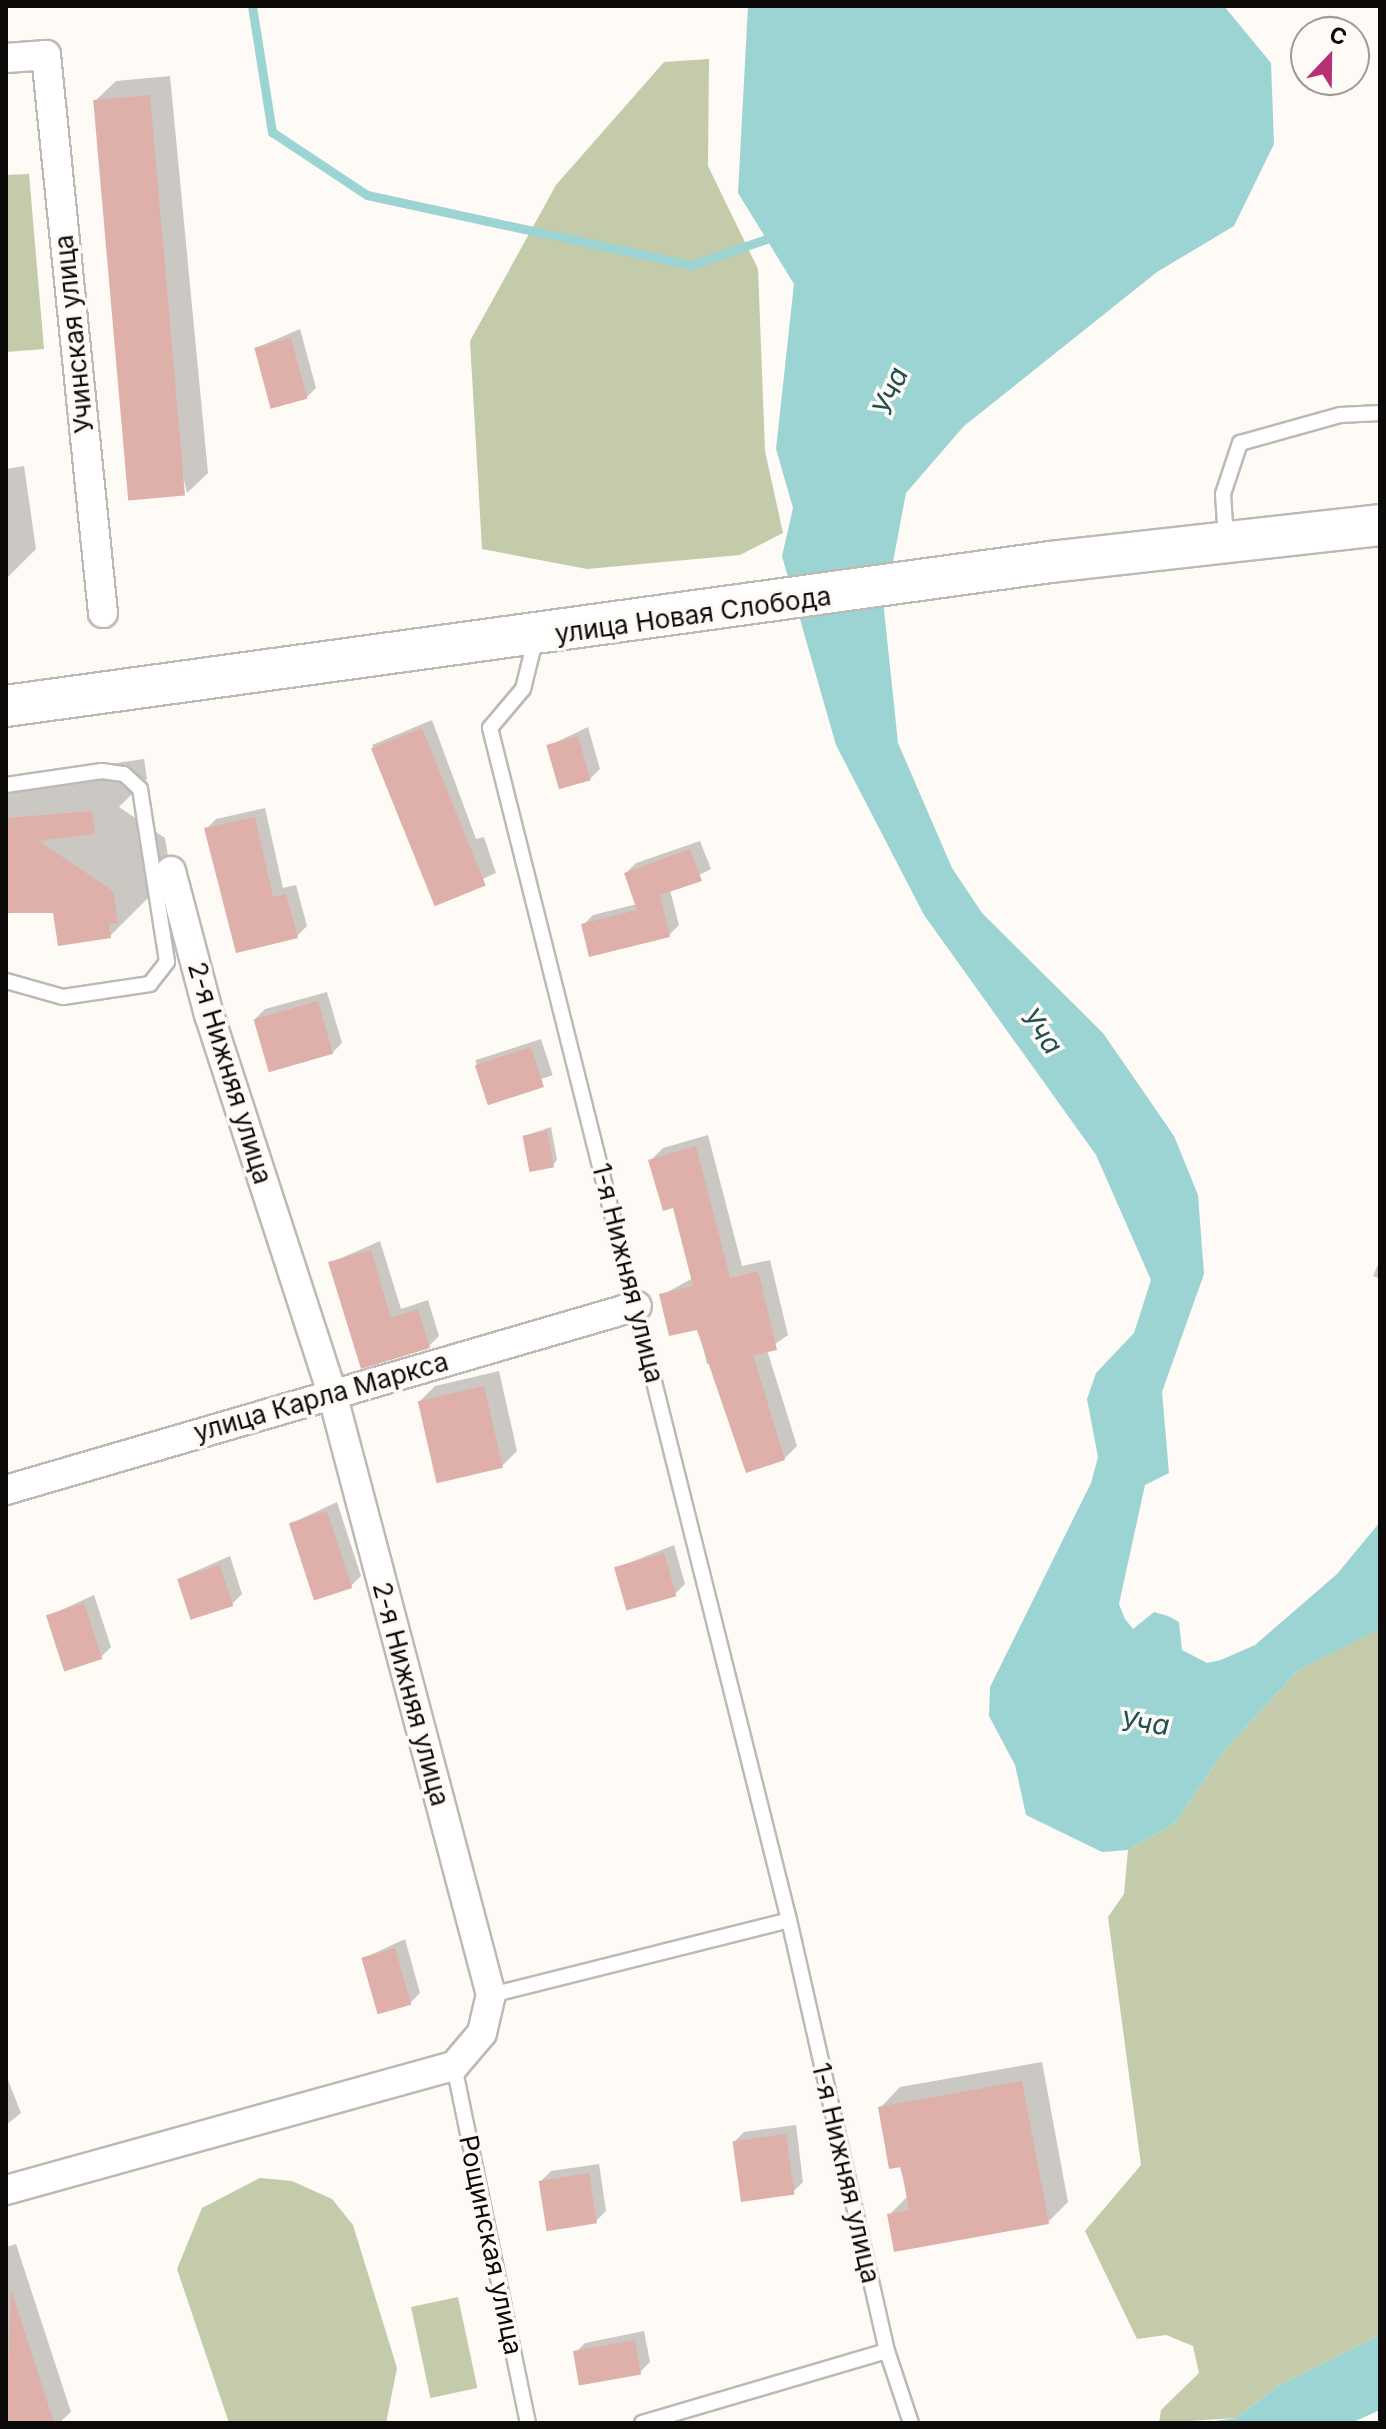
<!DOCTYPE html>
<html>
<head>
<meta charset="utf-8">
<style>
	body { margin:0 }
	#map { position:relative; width:1386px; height:2429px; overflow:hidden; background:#fefaf5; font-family:Inter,sans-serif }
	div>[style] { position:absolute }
	.green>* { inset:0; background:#c3cbaa; transform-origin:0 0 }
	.water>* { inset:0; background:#9cd4d4 }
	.shadow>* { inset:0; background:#0003; transform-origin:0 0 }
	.stream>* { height:9px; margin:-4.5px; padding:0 4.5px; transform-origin:4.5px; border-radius:4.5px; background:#9cd4d4 }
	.building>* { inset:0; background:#dfafa9; transform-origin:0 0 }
	.roads { filter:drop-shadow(2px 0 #bdb9b4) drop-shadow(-2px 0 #bdb9b4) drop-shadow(0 2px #bdb9b4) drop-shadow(0 -2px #bdb9b4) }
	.lane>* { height:14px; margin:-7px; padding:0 7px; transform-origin:7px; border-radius:7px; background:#fff }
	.street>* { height:28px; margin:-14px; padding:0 14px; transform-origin:14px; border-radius:14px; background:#fff }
	.secondary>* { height:40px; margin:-20px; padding:0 20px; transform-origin:20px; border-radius:20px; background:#fff }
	span { translate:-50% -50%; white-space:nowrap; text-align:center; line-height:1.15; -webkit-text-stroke:7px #fefaf5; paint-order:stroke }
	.street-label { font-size:26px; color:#0d0b0a }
	.water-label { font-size:28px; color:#205151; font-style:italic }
	.frame { position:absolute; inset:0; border:8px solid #0d0b0a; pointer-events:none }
	.north { position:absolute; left:1290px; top:16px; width:80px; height:80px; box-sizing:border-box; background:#fefaf5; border:2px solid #9e9a97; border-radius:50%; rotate:22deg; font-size:22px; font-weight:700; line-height:32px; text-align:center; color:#0d0b0a }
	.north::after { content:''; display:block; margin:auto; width:28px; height:36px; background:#b53074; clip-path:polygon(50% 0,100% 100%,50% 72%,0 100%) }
</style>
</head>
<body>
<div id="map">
	<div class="green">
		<div style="clip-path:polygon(709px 59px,708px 166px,758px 269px,765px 451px,783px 533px,740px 555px,587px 569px,482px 549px,470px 341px,556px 185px,664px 62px)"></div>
		<div style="clip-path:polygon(29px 174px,44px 349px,6px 352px,6px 175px)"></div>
		<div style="clip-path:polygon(1380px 1628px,1380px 2335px,1278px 2386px,1236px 2418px,1159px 2423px,1161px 2410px,1199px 2373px,1193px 2346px,1166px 2335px,1137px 2339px,1085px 2231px,1141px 2165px,1108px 1917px,1124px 1894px,1128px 1850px,1175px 1823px,1224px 1751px,1298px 1670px)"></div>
		<div style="clip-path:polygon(260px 2178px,292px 2181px,332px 2199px,353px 2225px,397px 2368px,386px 2423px,229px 2423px,177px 2269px,202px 2208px)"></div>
		<div style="left:458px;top:2297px;width:93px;height:48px;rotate:78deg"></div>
	</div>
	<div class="water">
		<div style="clip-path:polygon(748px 6px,1224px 6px,1271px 63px,1274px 144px,1234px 226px,1157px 272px,964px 426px,906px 493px,884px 610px,898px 743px,952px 868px,982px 913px,1103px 1033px,1174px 1136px,1198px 1195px,1204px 1274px,1162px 1392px,1169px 1473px,1145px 1485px,1119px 1604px,1125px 1619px,1133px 1629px,1154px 1612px,1168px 1616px,1179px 1622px,1182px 1650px,1207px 1663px,1221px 1660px,1255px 1645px,1337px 1574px,1380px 1522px,1380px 1629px,1298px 1670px,1224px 1751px,1175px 1823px,1128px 1850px,1102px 1852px,1026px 1815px,1015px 1765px,989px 1716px,990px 1687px,1091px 1483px,1098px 1457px,1087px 1399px,1096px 1373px,1134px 1333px,1151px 1280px,1096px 1155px,924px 915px,836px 745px,782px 556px,793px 508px,776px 449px,794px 284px,738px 193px)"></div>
		<div style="clip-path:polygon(1380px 2335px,1380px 2410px,1351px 2423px,1201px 2423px,1236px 2418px,1278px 2386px)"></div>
	</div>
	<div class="shadow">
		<div style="clip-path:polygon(170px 76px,208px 473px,187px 493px,95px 101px,116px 81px)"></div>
		<div style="clip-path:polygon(300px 329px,316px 388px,306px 398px,256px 348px)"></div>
		<div style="clip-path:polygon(24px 466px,36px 549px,6px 579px,6px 469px)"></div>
		<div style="clip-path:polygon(432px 720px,476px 839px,484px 837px,496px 873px,436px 900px,372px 745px)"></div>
		<div style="clip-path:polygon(588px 727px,600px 769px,590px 779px,548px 746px)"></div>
		<div style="clip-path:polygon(144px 759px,147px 779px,119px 807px,165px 838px,170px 868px,163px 883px,110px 936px,42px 906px,6px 914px,6px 779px)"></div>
		<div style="clip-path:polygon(265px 808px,283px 888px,296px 885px,307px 926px,297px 936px,206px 829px,216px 819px)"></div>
		<div style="clip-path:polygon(700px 841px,711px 869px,670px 890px,679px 925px,669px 935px,583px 925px,593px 915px,637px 904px,626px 873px,636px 863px)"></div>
		<div style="clip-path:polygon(327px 992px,342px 1043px,332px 1053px,255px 1019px,265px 1009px)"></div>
		<div style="left:541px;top:1039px;width:38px;height:69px;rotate:72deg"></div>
		<div style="clip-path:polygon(551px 1127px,557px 1160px,553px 1165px,524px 1136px)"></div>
		<div style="clip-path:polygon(708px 1135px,742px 1266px,770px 1260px,788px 1335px,767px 1350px,797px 1446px,784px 1459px,714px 1363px,707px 1364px,698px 1327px,662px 1295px,693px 1278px,675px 1206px,650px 1161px,663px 1148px)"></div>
		<div style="clip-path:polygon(380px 1241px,401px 1309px,428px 1300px,439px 1336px,429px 1346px,362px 1366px,330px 1263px)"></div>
		<div style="clip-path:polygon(1380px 1260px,1380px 1279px,1373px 1276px)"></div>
		<div style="clip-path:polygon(499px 1371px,517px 1451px,502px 1466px,420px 1401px,435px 1386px)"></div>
		<div style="clip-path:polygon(337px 1502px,361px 1576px,351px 1586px,292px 1523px)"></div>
		<div style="clip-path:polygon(674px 1545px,685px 1584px,675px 1594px,616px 1568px)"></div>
		<div style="clip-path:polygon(230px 1556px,242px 1594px,232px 1604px,180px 1578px)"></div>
		<div style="clip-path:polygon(94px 1595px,111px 1647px,101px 1657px,48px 1616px)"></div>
		<div style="clip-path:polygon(405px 1939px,420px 1993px,410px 2003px,364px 1958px)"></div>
		<div style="clip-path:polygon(1042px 2062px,1068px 2202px,1048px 2222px,889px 2215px,909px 2195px,880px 2108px,900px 2087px)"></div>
		<div style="clip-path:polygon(6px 2075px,21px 2113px,6px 2125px)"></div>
		<div style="clip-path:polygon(796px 2125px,803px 2182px,793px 2192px,734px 2142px,744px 2132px)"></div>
		<div style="clip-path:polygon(599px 2164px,606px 2211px,596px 2221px,541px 2181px,551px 2171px)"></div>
		<div style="clip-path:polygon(16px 2244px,71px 2412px,59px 2423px,6px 2423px,6px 2247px)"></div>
		<div style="clip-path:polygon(644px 2331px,650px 2362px,640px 2372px,575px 2353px,585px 2343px)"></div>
	</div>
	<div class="stream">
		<div style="left:252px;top:6px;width:128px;rotate:81deg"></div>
		<div style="left:272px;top:132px;width:114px;rotate:33.6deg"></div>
		<div style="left:367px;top:195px;width:331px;rotate:12.2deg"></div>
		<div style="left:691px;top:265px;width:79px;rotate:-19.1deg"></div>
	</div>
	<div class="building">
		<div style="left:150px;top:95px;width:402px;height:57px;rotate:85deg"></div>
		<div style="left:291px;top:338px;width:63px;height:38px;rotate:75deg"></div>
		<div style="left:422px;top:728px;width:170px;height:55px;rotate:68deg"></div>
		<div style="left:578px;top:736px;width:46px;height:33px;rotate:74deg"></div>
		<div style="clip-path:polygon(92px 811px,95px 834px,39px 841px,113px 891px,118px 923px,109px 924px,111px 938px,58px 946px,53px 913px,6px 913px,6px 818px)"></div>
		<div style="clip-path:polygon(255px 817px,273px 897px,286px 894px,298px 938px,236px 953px,204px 828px)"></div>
		<div style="clip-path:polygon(690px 849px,702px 881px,660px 895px,670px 937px,589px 957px,581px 924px,637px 910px,624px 873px)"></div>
		<div style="left:318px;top:1001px;width:55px;height:67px;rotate:74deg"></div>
		<div style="left:531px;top:1047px;width:42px;height:59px;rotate:72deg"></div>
		<div style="left:547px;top:1131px;width:37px;height:25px;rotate:79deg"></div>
		<div style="clip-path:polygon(696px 1146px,730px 1278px,758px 1271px,777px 1350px,753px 1355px,785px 1460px,746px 1473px,697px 1330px,669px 1336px,659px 1294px,693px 1286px,673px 1208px,663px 1211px,648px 1160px)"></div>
		<div style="clip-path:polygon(371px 1250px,391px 1318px,418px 1309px,430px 1348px,361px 1369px,328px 1262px)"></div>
		<div style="left:484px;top:1386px;width:84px;height:68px;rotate:77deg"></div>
		<div style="left:327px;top:1511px;width:81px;height:40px;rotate:72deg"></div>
		<div style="left:664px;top:1553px;width:45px;height:52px;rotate:74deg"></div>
		<div style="left:220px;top:1565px;width:43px;height:45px;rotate:72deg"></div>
		<div style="left:84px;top:1603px;width:59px;height:40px;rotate:72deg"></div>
		<div style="left:395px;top:1948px;width:59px;height:35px;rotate:74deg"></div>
		<div style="clip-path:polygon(1022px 2081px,1049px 2224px,894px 2252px,887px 2214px,909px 2210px,901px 2167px,889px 2169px,878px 2107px)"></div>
		<div style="left:786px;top:2134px;width:61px;height:54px;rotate:82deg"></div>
		<div style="left:589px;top:2173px;width:51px;height:51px;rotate:81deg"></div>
		<div style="clip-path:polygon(11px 2289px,54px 2423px,6px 2423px)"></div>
		<div style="left:635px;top:2340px;width:35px;height:63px;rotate:80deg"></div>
	</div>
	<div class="roads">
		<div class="lane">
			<div style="left:1226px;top:540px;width:46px;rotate:-93.7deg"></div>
			<div style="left:1223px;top:494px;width:54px;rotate:-71.6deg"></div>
			<div style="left:1240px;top:443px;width:104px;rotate:-15.6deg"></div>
			<div style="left:1340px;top:415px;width:40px;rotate:-2.9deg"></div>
			<div style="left:6px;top:785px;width:97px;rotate:-8.3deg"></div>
			<div style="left:102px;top:771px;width:22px;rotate:8deg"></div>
			<div style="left:124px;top:774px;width:22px;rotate:43deg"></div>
			<div style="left:140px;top:789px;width:175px;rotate:81.1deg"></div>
			<div style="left:167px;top:962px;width:28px;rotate:128deg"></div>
			<div style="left:150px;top:984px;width:88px;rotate:171.5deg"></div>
			<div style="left:63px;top:997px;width:59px;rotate:-164.3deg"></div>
			<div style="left:789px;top:1920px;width:442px;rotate:77.2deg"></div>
			<div style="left:887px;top:2351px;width:76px;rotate:71.6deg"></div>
			<div style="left:491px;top:1995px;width:307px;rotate:-14.1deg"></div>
			<div style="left:789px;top:1920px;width:1229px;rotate:-104.08deg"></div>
			<div style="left:490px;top:728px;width:51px;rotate:-49.8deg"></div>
			<div style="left:523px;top:689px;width:54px;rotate:-76deg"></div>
			<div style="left:454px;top:2066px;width:365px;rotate:78.3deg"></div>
			<div style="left:642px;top:2423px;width:255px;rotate:-16.4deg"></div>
		</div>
		<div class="street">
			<div style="left:6px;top:58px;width:40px;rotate:-4.3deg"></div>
			<div style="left:46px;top:55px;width:561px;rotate:84.17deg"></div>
			<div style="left:6px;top:1490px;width:657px;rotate:-16.26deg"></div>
			<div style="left:6px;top:2190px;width:465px;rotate:-15.5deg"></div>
			<div style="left:454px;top:2066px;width:43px;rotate:-49.7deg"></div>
			<div style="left:482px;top:2033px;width:39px;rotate:-77deg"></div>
			<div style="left:491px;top:1995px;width:623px;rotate:-104.8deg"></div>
			<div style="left:332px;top:1393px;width:398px;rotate:-108deg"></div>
			<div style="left:209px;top:1015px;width:149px;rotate:-104.8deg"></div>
		</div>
		<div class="secondary">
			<div style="left:6px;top:706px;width:1055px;rotate:-7.85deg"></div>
			<div style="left:1051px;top:562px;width:331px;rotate:-6.4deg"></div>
		</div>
	</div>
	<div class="street-label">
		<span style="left:74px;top:334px;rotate:-96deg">Учинская улица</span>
		<span style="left:693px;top:615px;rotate:-8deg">улица Новая Слобода</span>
		<span style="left:230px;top:1073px;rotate:73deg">2-я Нижняя улица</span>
		<span style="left:628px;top:1273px;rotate:76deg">1-я Нижняя улица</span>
		<span style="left:321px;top:1397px;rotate:-16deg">улица Карла Маркса</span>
		<span style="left:411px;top:1694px;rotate:75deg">2-я Нижняя улица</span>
		<span style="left:846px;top:2173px;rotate:77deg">1-я Нижняя улица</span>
		<span style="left:491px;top:2245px;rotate:78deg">Рощинская улица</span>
	</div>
	<div class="water-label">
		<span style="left:890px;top:391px;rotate:-67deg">Уча</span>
		<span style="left:1042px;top:1031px;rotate:54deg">Уча</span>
		<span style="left:1145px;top:1723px;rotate:5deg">Уча</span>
	</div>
	<div class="frame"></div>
	<div class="north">С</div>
</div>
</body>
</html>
